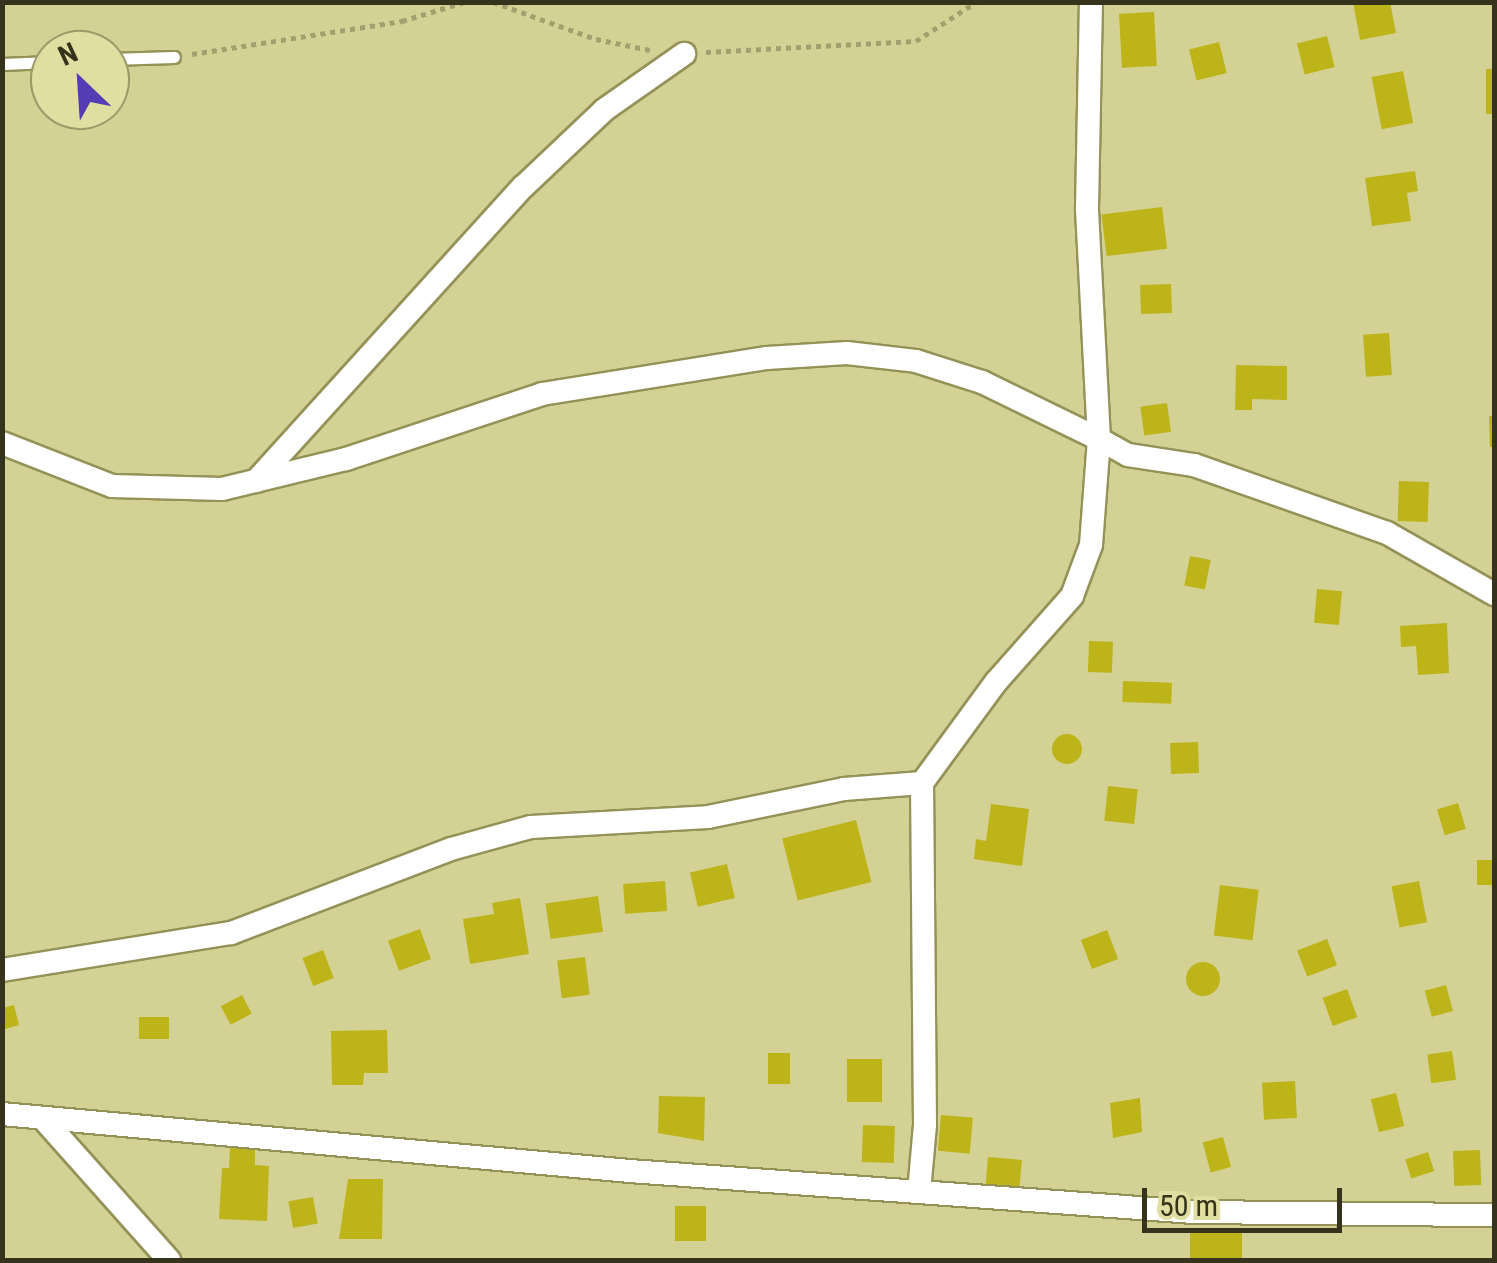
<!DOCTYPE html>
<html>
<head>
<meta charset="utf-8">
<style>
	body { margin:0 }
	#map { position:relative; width:1497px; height:1263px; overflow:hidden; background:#d4d195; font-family:"Roboto Condensed",sans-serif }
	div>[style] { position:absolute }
	.building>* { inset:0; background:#bdb419; transform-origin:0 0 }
	.round { border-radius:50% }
	.path>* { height:5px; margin-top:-2.5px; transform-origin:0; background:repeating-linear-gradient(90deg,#a3a06f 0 5px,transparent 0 10px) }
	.roads { filter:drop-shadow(2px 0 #959258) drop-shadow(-2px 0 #959258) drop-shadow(0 2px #959258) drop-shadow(0 -2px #959258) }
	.service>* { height:11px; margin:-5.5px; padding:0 5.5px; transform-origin:5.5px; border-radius:5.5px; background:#fff }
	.minor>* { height:22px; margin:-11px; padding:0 11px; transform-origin:11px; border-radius:11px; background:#fff }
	span { translate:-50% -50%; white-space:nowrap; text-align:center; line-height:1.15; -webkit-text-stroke:8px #e1dea1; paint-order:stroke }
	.frame { position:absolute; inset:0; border:5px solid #35331b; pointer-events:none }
	.north { position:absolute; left:30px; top:30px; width:100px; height:100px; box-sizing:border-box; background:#e1dea1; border:2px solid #9c9a6b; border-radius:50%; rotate:335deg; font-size:28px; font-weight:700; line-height:40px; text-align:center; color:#35331b }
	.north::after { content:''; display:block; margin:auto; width:35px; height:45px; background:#543cb4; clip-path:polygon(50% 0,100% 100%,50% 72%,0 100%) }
	.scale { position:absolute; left:1142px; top:1188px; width:200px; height:45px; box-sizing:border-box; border:5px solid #35331b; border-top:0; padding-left:12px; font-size:30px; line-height:35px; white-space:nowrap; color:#35331b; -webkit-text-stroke:8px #e1dea1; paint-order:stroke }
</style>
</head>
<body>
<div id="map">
	<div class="building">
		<div style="clip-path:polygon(1353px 2px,1390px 2px,1396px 33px,1360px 40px)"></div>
		<div style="left:1154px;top:12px;width:54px;height:35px;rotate:87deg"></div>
		<div style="left:1327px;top:36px;width:32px;height:31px;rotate:76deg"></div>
		<div style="left:1219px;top:42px;width:32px;height:31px;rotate:76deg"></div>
		<div style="left:1486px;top:69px;width:8px;height:45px"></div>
		<div style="left:1403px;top:71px;width:53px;height:32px;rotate:79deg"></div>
		<div style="clip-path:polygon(1415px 171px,1418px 191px,1407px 193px,1411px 221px,1372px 226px,1365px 178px)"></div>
		<div style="left:1162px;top:207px;width:42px;height:61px;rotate:83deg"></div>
		<div style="left:1171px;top:284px;width:29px;height:31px;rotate:88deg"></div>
		<div style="left:1389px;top:333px;width:42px;height:26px;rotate:86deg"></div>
		<div style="clip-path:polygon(1236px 365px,1287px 366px,1287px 400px,1252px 399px,1252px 410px,1235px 410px)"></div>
		<div style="left:1167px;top:403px;width:29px;height:27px;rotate:82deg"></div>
		<div style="clip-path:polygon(1489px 416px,1494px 416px,1494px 447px,1490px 447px)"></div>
		<div style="left:1399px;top:481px;width:30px;height:40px;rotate:2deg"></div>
		<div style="left:1190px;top:556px;width:21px;height:30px;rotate:11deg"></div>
		<div style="left:1317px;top:589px;width:25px;height:34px;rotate:5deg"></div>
		<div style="clip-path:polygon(1447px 623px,1449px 673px,1418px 675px,1416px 646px,1401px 647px,1400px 626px)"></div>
		<div style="left:1089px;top:641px;width:24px;height:31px;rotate:2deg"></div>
		<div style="left:1123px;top:681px;width:49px;height:21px;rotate:2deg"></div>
		<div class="round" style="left:1052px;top:734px;width:30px;height:30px"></div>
		<div style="left:1198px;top:742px;width:31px;height:28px;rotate:88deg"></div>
		<div style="left:1108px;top:786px;width:30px;height:35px;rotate:6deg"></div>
		<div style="left:1458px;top:803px;width:27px;height:22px;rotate:73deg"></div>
		<div style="clip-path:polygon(991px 804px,1029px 809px,1022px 866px,974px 859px,976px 839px,986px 841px)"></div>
		<div style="left:856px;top:820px;width:64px;height:76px;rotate:76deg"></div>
		<div style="left:1494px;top:860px;width:25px;height:17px;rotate:90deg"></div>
		<div style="left:727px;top:864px;width:35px;height:38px;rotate:77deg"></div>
		<div style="left:665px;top:881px;width:30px;height:42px;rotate:86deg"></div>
		<div style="left:1419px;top:881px;width:42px;height:28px;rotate:79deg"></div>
		<div style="left:1220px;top:885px;width:39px;height:51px;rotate:7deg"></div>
		<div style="left:598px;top:896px;width:36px;height:53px;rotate:82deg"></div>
		<div style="clip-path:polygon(520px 898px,529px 954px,470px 964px,463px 919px,494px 914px,492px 903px)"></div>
		<div style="left:420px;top:929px;width:32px;height:34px;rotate:70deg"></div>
		<div style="left:1107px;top:930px;width:31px;height:28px;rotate:69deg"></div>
		<div style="left:1327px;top:939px;width:28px;height:32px;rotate:69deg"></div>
		<div style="left:323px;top:950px;width:30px;height:22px;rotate:69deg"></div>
		<div style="left:585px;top:957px;width:38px;height:28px;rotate:83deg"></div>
		<div class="round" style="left:1186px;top:962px;width:34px;height:34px"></div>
		<div style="left:1446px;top:985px;width:27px;height:22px;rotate:75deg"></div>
		<div style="left:1347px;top:989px;width:30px;height:26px;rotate:70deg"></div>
		<div style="left:242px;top:995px;width:21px;height:24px;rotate:62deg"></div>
		<div style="clip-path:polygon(14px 1005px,19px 1025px,2px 1030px,2px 1008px)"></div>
		<div style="left:169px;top:1017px;width:22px;height:30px;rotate:90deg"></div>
		<div style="clip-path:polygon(387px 1030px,388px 1073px,364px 1073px,363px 1085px,332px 1085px,331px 1031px)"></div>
		<div style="left:1452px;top:1051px;width:29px;height:25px;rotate:82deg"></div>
		<div style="left:768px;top:1053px;width:22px;height:31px"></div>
		<div style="left:847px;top:1059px;width:35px;height:43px"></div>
		<div style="left:1295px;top:1081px;width:37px;height:33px;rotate:87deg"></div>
		<div style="left:1396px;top:1093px;width:34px;height:26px;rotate:76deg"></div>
		<div style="clip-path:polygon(659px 1096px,705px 1097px,704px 1141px,658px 1133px)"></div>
		<div style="clip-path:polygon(1140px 1098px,1142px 1132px,1113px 1138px,1110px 1103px)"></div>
		<div style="left:941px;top:1115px;width:32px;height:36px;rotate:5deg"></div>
		<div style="left:863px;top:1125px;width:32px;height:37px;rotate:2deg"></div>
		<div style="left:1223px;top:1137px;width:31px;height:21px;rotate:75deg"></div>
		<div style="clip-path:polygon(230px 1148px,255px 1149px,255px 1165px,269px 1166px,267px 1221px,219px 1219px,222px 1168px,229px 1168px)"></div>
		<div style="left:1480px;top:1150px;width:35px;height:27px;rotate:88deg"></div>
		<div style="left:1428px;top:1152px;width:20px;height:24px;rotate:72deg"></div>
		<div style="left:988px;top:1157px;width:34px;height:31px;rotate:5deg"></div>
		<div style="clip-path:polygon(348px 1179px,383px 1179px,382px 1239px,339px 1239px)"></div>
		<div style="left:313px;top:1197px;width:27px;height:25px;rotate:80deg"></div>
		<div style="left:706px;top:1206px;width:35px;height:31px;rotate:90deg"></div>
		<div style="left:1190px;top:1232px;width:52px;height:28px"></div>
	</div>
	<div class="path">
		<div style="left:493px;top:2px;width:109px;rotate:19.8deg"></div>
		<div style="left:596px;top:39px;width:55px;rotate:11.5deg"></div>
		<div style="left:706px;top:52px;width:210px;rotate:-3deg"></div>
		<div style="left:916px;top:41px;width:72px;rotate:-33deg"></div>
		<div style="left:192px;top:54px;width:213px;rotate:-8.9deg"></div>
		<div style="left:402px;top:21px;width:65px;rotate:-17deg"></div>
	</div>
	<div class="roads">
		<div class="service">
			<div style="left:110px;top:59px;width:64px;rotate:-1.8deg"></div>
			<div style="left:2px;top:64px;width:48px;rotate:-2.4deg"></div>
		</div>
		<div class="minor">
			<div style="left:2px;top:443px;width:118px;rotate:21.4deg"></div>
			<div style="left:112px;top:486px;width:110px;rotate:1.6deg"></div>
			<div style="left:222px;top:489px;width:128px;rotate:-13.6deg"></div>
			<div style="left:346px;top:459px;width:206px;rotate:-18.3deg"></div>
			<div style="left:542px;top:394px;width:228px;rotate:-9.1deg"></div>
			<div style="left:767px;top:358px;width:80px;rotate:-3.6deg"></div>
			<div style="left:847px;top:353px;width:69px;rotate:6.6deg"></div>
			<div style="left:916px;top:361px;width:69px;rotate:17.7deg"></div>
			<div style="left:982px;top:382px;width:130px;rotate:26deg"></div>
			<div style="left:1099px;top:439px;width:231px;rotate:-93deg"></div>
			<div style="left:1087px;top:208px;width:206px;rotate:-88.9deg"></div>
			<div style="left:256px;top:481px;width:397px;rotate:-47.8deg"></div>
			<div style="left:523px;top:187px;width:112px;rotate:-43.5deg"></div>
			<div style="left:604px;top:110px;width:98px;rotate:-35deg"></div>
			<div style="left:2px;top:970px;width:232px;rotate:-9.2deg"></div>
			<div style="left:231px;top:933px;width:235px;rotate:-20.9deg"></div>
			<div style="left:451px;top:849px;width:83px;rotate:-15.4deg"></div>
			<div style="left:531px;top:827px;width:177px;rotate:-3.2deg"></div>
			<div style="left:708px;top:817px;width:139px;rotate:-11.6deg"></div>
			<div style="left:844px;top:789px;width:78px;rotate:-4.4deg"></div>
			<div style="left:922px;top:783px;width:125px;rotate:-53.8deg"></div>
			<div style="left:996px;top:682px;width:115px;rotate:-48.5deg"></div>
			<div style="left:1072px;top:596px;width:54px;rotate:-69.6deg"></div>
			<div style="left:1091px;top:545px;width:106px;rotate:-85.7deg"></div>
			<div style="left:1099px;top:439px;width:33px;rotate:29deg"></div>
			<div style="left:1128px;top:455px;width:67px;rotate:8.6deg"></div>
			<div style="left:1194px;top:465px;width:205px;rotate:19.4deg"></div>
			<div style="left:1387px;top:533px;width:123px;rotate:29.7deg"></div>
			<div style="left:2px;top:1114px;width:631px;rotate:5.19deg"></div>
			<div style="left:630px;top:1171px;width:565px;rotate:4.16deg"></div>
			<div style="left:1194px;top:1212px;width:300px;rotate:0.6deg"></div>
			<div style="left:46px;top:1122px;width:185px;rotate:48.3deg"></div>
			<div style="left:919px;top:1192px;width:67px;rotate:-84.9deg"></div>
			<div style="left:925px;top:1125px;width:342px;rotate:-90.5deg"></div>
		</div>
	</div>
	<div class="frame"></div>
	<div class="north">N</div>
	<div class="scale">50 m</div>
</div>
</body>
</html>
